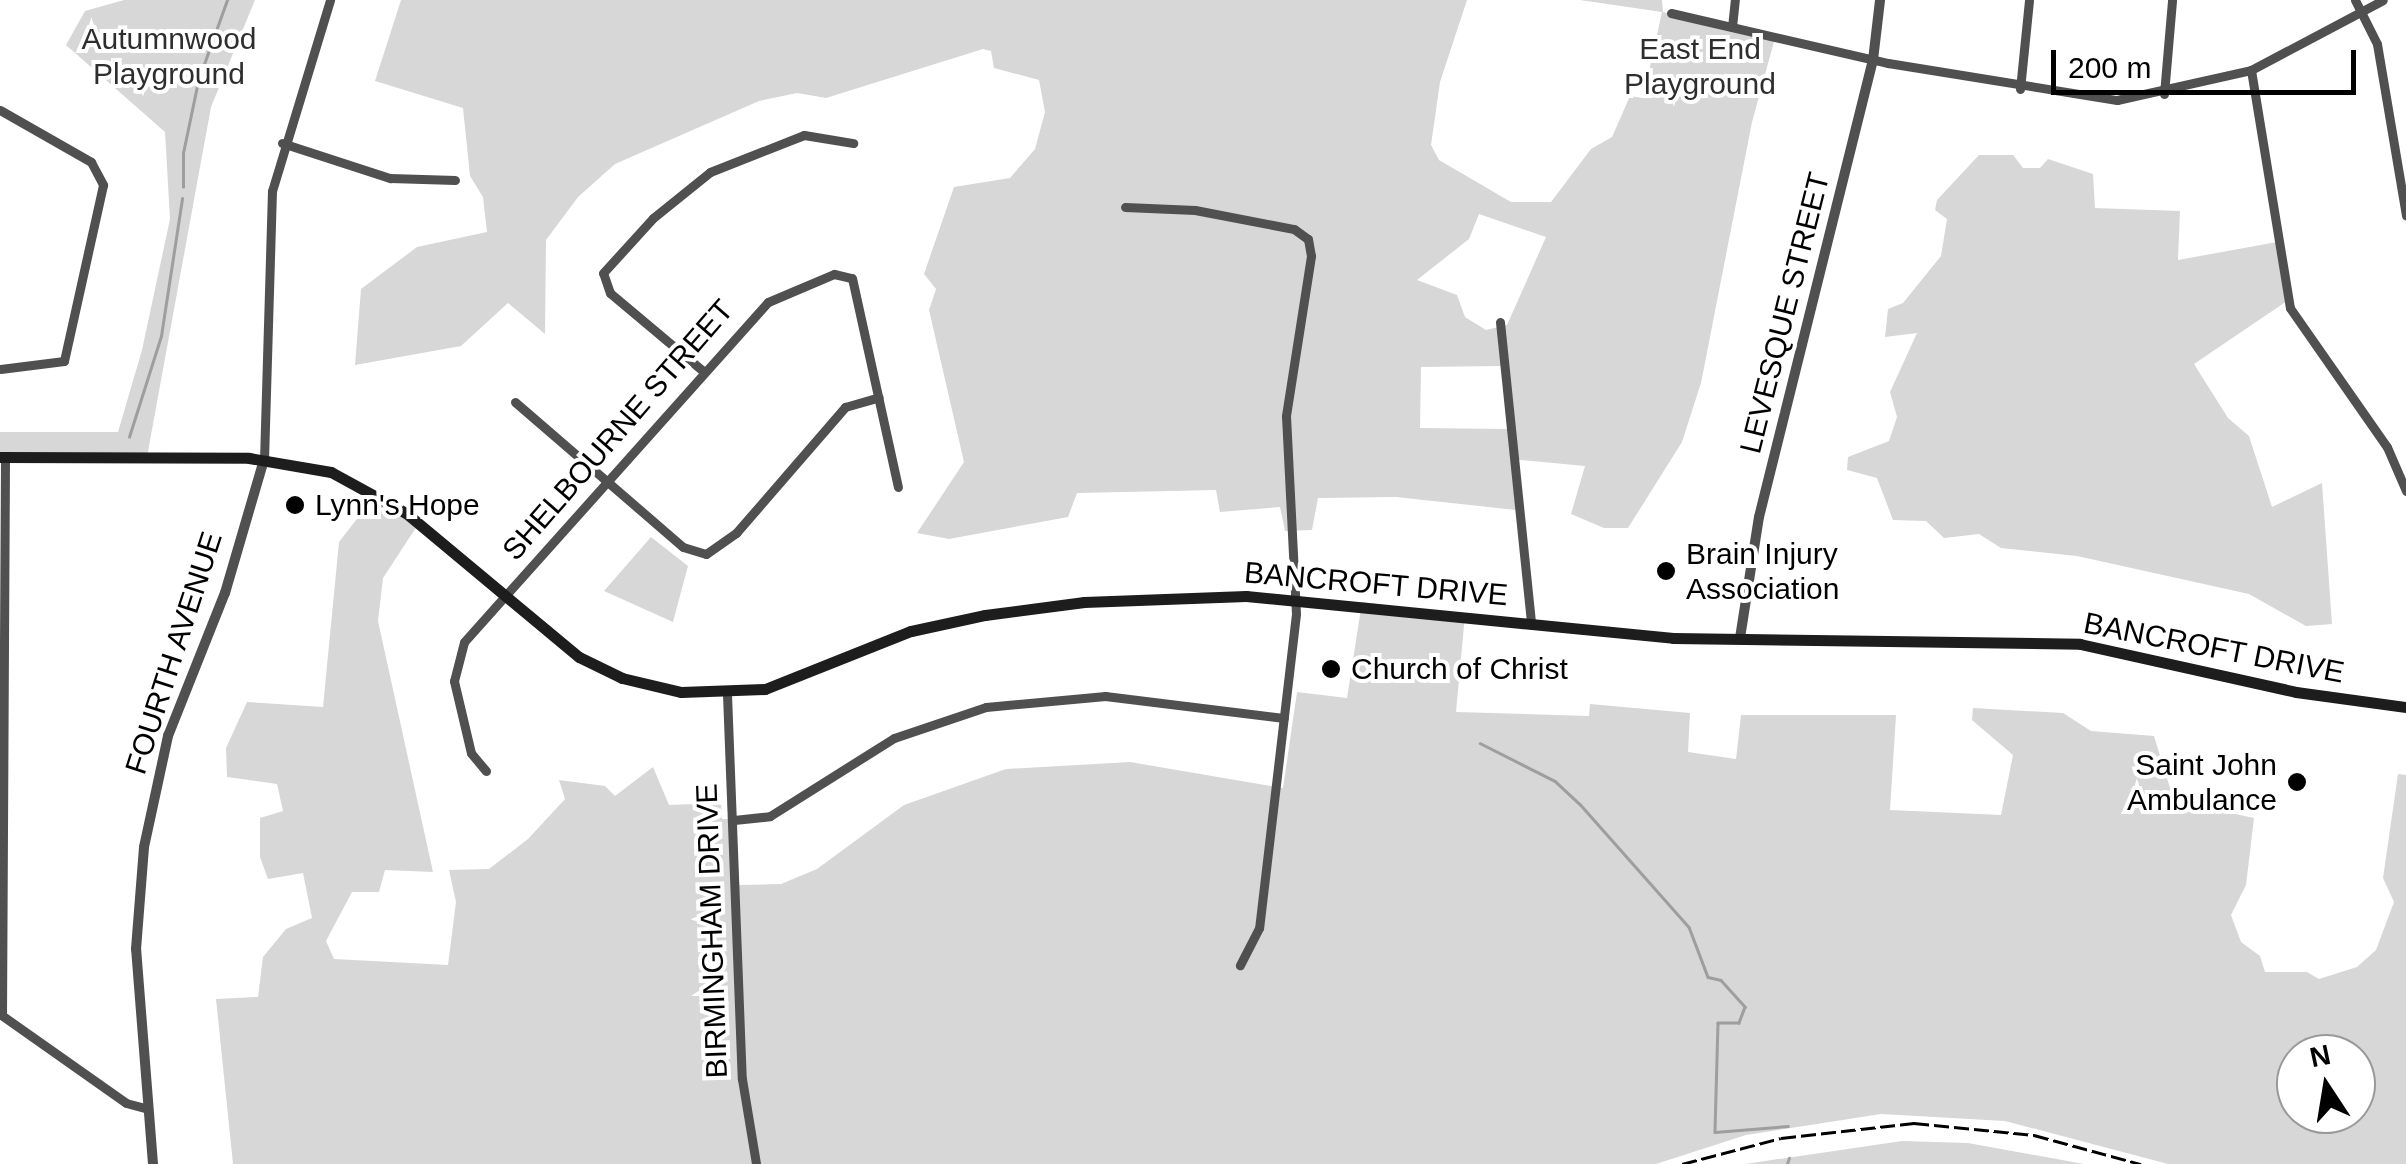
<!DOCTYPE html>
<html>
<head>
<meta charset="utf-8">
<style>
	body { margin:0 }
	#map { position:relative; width:2406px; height:1164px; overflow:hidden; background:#fff; font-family:Helvetica,sans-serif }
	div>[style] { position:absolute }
	.green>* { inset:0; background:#d7d7d7 }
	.stream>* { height:2.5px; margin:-1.25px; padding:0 1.25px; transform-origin:1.25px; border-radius:1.25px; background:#9e9e9e }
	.minor>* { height:9px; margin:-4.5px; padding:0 4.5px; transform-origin:4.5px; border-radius:4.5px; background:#505050 }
	.tertiary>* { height:10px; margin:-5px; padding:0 5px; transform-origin:5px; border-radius:5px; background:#505050 }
	.secondary>* { height:11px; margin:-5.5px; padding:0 5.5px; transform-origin:5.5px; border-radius:5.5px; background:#1d1d1d }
	.rail>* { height:2.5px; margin-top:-1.25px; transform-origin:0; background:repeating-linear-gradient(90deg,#000 0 15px,transparent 0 20px) }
	.dots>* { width:28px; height:28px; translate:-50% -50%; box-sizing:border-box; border:5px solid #fff; border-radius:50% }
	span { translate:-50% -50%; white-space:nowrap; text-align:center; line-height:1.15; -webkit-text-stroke:8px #fff; paint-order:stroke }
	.park-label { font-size:30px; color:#2e2e2e }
	.street-label { font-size:30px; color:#000 }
	.poi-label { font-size:30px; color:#000 }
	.left { translate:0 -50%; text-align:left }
	.right { translate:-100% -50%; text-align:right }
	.north { position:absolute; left:2276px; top:1034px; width:100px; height:100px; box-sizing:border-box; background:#fff; border:2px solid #999; border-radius:50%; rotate:348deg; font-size:28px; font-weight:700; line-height:40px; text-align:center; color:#000 }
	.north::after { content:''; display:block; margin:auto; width:35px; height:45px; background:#000; clip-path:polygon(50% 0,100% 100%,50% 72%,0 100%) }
	.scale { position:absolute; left:2051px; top:50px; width:305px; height:45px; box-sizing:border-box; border:5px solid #000; border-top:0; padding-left:12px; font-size:30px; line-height:35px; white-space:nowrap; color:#000; -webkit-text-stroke:8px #fff; paint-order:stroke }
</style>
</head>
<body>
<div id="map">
	<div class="green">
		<div style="clip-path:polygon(124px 0,255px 0,211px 107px,147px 457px,0 456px,0 432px,118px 432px,142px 350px,170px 219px,165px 132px,66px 45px,85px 11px)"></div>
		<div style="clip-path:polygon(evenodd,401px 0,1467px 0,1440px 82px,1431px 145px,1439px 160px,1511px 202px,1551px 202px,1591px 149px,1612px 137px,1630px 96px,1643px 98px,1662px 12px,1580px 0,1662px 0,1663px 12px,1775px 38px,1752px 122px,1701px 383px,1682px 442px,1628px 528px,1604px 528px,1571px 514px,1585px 466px,1511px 459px,1516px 510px,1396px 497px,1318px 498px,1312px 530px,1285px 531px,1280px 507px,1220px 512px,1216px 490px,1077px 493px,1068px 517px,949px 539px,917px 533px,964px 462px,929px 310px,936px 289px,924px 274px,954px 187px,1010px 178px,1035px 149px,1045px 112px,1039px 80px,994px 68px,991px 51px,983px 49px,826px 98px,797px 93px,759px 101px,615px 164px,578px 197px,546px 240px,545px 334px,508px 303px,461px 346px,355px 365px,361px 289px,417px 247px,487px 232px,483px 197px,470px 176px,463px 108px,375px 81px,401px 0,1479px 214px,1546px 237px,1507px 325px,1486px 330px,1465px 317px,1457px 295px,1417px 280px,1469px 239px,1479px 214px,401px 0,1502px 366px,1507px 429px,1420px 428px,1421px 367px,1502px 366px)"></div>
		<div style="clip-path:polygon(1979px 155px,2013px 155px,2023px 168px,2040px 168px,2048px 159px,2093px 174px,2095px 208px,2180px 211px,2178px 260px,2277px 242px,2287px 301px,2194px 364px,2228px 418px,2249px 436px,2272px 507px,2322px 483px,2332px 624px,2306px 626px,2249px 594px,2077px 556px,2001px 548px,1979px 534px,1944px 538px,1926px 521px,1893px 520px,1877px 478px,1847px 470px,1848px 457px,1889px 441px,1897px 417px,1890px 392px,1917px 333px,1885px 337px,1888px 309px,1903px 303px,1941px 256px,1947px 219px,1935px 210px,1937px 200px)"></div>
		<div style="clip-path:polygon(evenodd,377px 493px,419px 523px,383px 578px,378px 621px,433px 872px,385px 870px,379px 892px,352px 892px,326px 941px,334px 959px,448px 965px,456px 902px,449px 870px,489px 869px,528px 839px,565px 799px,559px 780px,605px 786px,615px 796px,653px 767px,669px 805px,721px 803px,722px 819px,732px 819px,737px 885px,781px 884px,817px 869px,904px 805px,1006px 769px,1130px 762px,1283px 788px,1297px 692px,1347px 698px,1362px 602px,1465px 615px,1456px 712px,1589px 716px,1590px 704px,1690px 713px,1688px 752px,1736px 759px,1741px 715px,1896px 715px,1890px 810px,2001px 815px,2013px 755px,1972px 720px,1973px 708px,2063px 713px,2091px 731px,2154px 736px,2174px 801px,2254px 818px,2246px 885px,2231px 915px,2241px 942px,2260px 956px,2265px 972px,2307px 972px,2319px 979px,2357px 967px,2376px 950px,2394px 902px,2383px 878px,2398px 774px,2406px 775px,2406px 1164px,2168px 1164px,2005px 1121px,1881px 1114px,1746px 1135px,1656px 1164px,233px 1164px,216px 999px,258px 997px,263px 957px,286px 929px,312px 918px,303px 873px,268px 879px,260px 857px,260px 818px,283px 811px,277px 784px,227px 777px,226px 748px,247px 702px,323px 707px,339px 542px,377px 493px,2296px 1054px,2356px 1054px,2356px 1114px,2296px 1114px,2296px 1054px)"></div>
		<div style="clip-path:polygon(651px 537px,688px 566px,673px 622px,604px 591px)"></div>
		<div style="clip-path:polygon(1902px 1141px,1968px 1143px,2084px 1164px,1745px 1164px)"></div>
	</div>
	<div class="stream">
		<div style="left:183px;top:187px;width:34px;rotate:-90deg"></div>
		<div style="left:183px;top:153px;width:74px;rotate:-78.2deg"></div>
		<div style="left:198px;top:81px;width:86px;rotate:-70.3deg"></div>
		<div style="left:129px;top:437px;width:106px;rotate:-72.4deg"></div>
		<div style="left:161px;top:336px;width:139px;rotate:-81.3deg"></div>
		<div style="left:1480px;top:743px;width:84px;rotate:26.9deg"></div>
		<div style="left:1555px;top:781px;width:34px;rotate:43deg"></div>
		<div style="left:1580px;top:804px;width:164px;rotate:48.5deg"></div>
		<div style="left:1689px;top:927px;width:53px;rotate:69.2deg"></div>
		<div style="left:1708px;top:977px;width:13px;rotate:13deg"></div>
		<div style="left:1721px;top:980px;width:36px;rotate:48deg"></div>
		<div style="left:1745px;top:1007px;width:17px;rotate:111deg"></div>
		<div style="left:1739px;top:1023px;width:21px;rotate:180deg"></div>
		<div style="left:1718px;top:1023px;width:109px;rotate:91.6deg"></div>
		<div style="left:1715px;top:1132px;width:73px;rotate:-4.7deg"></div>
		<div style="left:1787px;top:1164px;width:6px;rotate:-72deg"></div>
	</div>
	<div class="minor">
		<div style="left:2355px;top:0;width:49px;rotate:63.4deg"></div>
		<div style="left:2377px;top:44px;width:174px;rotate:80.4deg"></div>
		<div style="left:1671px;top:13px;width:223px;rotate:13deg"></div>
		<div style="left:1888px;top:63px;width:232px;rotate:9.2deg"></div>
		<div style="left:2117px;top:100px;width:137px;rotate:-12.6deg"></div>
		<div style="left:2251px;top:70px;width:149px;rotate:-27.9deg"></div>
		<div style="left:1732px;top:27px;width:27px;rotate:-84deg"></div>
		<div style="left:2251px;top:70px;width:241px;rotate:80.7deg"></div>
		<div style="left:2290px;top:308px;width:169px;rotate:55.1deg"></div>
		<div style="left:2387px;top:447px;width:48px;rotate:66.6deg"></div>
		<div style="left:2020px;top:89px;width:89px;rotate:-84.2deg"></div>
		<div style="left:2164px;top:94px;width:94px;rotate:-85.1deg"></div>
		<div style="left:0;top:110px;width:105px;rotate:29.7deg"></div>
		<div style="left:91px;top:162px;width:26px;rotate:62deg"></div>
		<div style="left:103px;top:185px;width:180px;rotate:102.5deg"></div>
		<div style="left:64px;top:361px;width:64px;rotate:172.9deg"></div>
		<div style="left:282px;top:143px;width:114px;rotate:18deg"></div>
		<div style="left:390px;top:178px;width:65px;rotate:1.8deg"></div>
		<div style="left:1125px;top:207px;width:70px;rotate:2.5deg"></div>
		<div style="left:1195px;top:210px;width:101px;rotate:10.9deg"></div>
		<div style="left:1294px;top:229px;width:17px;rotate:36deg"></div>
		<div style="left:1308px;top:239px;width:17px;rotate:80deg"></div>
		<div style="left:1311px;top:256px;width:162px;rotate:98.9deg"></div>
		<div style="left:1286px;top:416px;width:198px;rotate:87.1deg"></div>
		<div style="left:1296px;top:614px;width:316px;rotate:96.7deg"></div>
		<div style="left:1259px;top:928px;width:42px;rotate:117.2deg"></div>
		<div style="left:1500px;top:322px;width:304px;rotate:84.1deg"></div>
		<div style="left:703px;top:371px;width:121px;rotate:-140deg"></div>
		<div style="left:610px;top:293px;width:21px;rotate:-109deg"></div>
		<div style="left:603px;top:273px;width:74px;rotate:-47.7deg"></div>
		<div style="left:653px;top:218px;width:73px;rotate:-38.9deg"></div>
		<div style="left:710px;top:172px;width:101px;rotate:-21.5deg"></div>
		<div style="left:804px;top:135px;width:50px;rotate:9.3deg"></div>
		<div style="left:515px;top:402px;width:222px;rotate:40.8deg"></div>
		<div style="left:683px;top:547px;width:24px;rotate:17deg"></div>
		<div style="left:706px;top:554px;width:37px;rotate:-35deg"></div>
		<div style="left:736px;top:533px;width:167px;rotate:-49.1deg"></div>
		<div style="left:845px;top:407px;width:35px;rotate:-16deg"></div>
		<div style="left:264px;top:460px;width:269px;rotate:-88.3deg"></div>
		<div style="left:272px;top:191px;width:200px;rotate:-73.1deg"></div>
		<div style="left:727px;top:694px;width:385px;rotate:87.8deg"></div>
		<div style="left:742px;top:1079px;width:86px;rotate:80.6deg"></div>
		<div style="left:486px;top:771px;width:23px;rotate:-130deg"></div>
		<div style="left:471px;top:753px;width:74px;rotate:-103.3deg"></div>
		<div style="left:454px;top:681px;width:40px;rotate:-75.6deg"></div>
		<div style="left:464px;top:642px;width:456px;rotate:-48.2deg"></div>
		<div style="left:768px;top:302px;width:72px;rotate:-23deg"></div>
		<div style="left:834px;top:274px;width:18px;rotate:13deg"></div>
		<div style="left:852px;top:278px;width:214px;rotate:77.6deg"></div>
		<div style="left:734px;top:820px;width:36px;rotate:-6deg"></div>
		<div style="left:770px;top:816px;width:146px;rotate:-32.2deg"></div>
		<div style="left:894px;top:738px;width:97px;rotate:-18.6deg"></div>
		<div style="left:986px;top:707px;width:120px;rotate:-5.3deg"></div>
		<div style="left:1105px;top:696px;width:180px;rotate:7deg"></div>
		<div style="left:0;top:1014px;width:154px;rotate:35.2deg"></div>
		<div style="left:126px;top:1103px;width:23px;rotate:15deg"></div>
		<div style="left:2px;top:1015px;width:558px;rotate:-89.69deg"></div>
	</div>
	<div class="tertiary">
		<div style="left:1740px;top:638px;width:122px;rotate:-81.1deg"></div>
		<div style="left:1759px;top:517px;width:471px;rotate:-76deg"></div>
		<div style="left:1873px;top:60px;width:60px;rotate:-83.3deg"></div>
		<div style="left:153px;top:1164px;width:216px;rotate:-94.5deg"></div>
		<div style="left:136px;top:949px;width:102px;rotate:-85.5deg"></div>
		<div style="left:144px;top:847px;width:114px;rotate:-77.8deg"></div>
		<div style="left:168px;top:736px;width:154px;rotate:-68.3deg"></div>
		<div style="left:225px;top:593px;width:139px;rotate:-73.7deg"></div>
	</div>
	<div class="secondary">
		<div style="left:0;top:457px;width:249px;rotate:0.2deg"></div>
		<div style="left:249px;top:458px;width:83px;rotate:9.7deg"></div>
		<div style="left:331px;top:472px;width:85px;rotate:28.7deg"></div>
		<div style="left:406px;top:513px;width:225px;rotate:39.8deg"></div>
		<div style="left:579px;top:657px;width:48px;rotate:26deg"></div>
		<div style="left:622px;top:678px;width:61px;rotate:13.3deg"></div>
		<div style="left:681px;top:692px;width:84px;rotate:-2deg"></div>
		<div style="left:765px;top:689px;width:157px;rotate:-21.7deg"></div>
		<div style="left:911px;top:631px;width:76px;rotate:-12.2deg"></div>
		<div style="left:985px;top:615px;width:100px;rotate:-7.5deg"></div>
		<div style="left:1084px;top:602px;width:162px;rotate:-2.1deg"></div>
		<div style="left:1246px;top:596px;width:429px;rotate:5.6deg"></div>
		<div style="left:1673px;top:638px;width:407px;rotate:0.8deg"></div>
		<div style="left:2080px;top:644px;width:221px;rotate:12.5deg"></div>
		<div style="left:2296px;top:692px;width:111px;rotate:7.8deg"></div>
	</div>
	<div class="rail">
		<div style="left:1682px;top:1164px;width:102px;rotate:-14.7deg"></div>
		<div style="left:1781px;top:1138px;width:134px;rotate:-6.4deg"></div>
		<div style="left:1914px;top:1123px;width:121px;rotate:5.7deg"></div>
		<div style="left:2034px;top:1135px;width:111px;rotate:15.2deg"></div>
	</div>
	<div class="dots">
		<div style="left:295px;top:505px;background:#000"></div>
		<div style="left:1666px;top:571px;background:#000"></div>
		<div style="left:1331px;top:669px;background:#000"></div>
		<div style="left:2297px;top:782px;background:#000"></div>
	</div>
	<div class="park-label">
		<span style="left:169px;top:56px">Autumnwood<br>Playground</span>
		<span style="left:1700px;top:66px">East End<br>Playground</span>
	</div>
	<div class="street-label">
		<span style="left:1785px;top:313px;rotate:-76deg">LEVESQUE STREET</span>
		<span style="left:618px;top:430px;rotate:-49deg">SHELBOURNE STREET</span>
		<span style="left:1376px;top:584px;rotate:5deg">BANCROFT DRIVE</span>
		<span style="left:2214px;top:648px;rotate:11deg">BANCROFT DRIVE</span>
		<span style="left:174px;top:653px;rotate:-72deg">FOURTH AVENUE</span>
		<span style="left:712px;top:931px;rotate:-92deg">BIRMINGHAM DRIVE</span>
	</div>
	<div class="poi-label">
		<span class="left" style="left:315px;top:505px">Lynn's Hope</span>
		<span class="left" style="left:1686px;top:571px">Brain Injury<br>Association</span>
		<span class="left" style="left:1351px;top:669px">Church of Christ</span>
		<span class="right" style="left:2277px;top:782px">Saint John<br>Ambulance</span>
	</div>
	<div class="north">N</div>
	<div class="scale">200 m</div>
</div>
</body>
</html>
